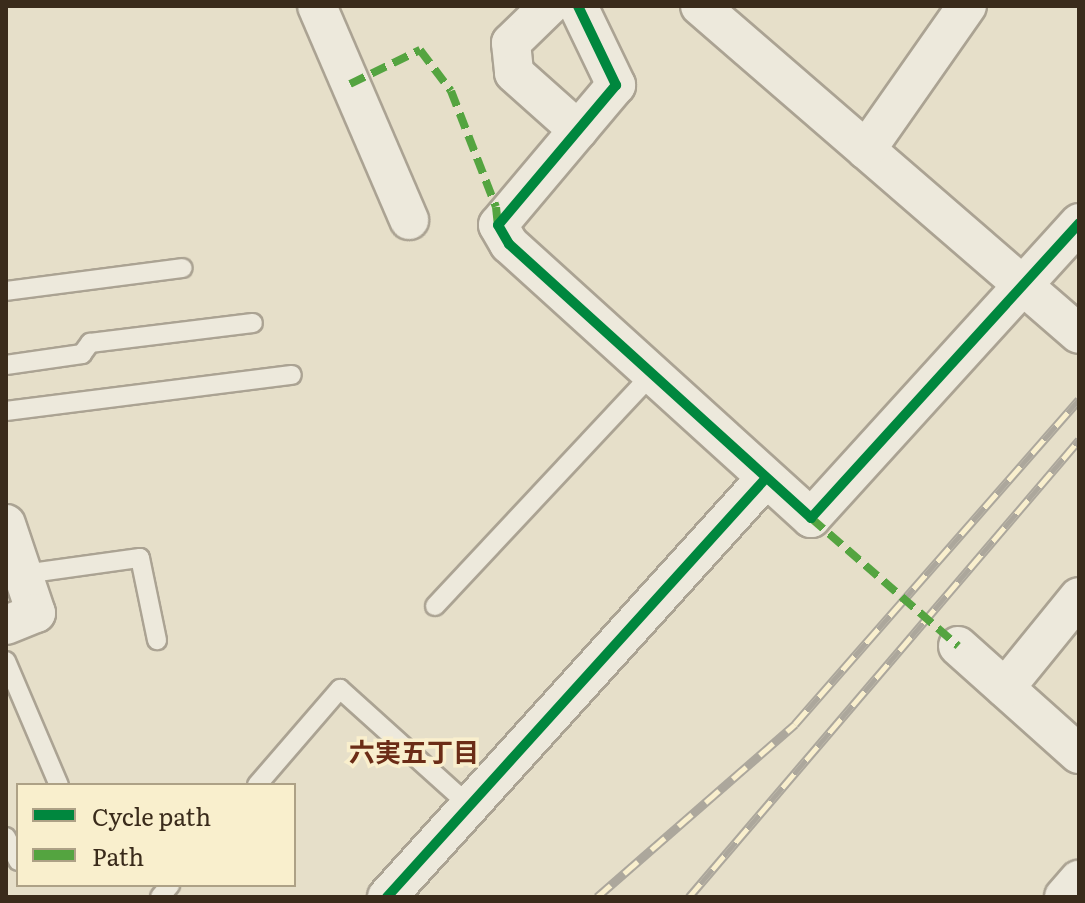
<!DOCTYPE html>
<html>
<head>
<meta charset="utf-8">
<style>
	body { margin:0 }
	#map { position:relative; width:1085px; height:903px; overflow:hidden; background:#e6dfc9; font-family:Literata,"Noto Sans JP",serif }
	div>[style] { position:absolute }
	.roads { filter:drop-shadow(2px 0 #aba393) drop-shadow(-2px 0 #aba393) drop-shadow(0 2px #aba393) drop-shadow(0 -2px #aba393) }
	.service>* { height:18px; margin:-9px; padding:0 9px; transform-origin:9px; border-radius:9px; background:#ede9dc }
	.minor>* { height:38px; margin:-19px; padding:0 19px; transform-origin:19px; border-radius:19px; background:#ede9dc }
	.rail>* { height:9px; margin-top:-4.5px; transform-origin:0; background:repeating-linear-gradient(90deg,#f9efcd 0 18px,#aca79c 0 36px); box-sizing:border-box; border-block:2px solid #aca79c }
	.quiet>* { height:8px; margin-top:-4px; transform-origin:0; background:repeating-linear-gradient(90deg,#54a440 0 16px,transparent 0 24px) }
	.cycleway>* { height:10px; margin:-5px; padding:0 5px; transform-origin:5px; border-radius:5px; background:#00873e }
	span { translate:-50% -50%; white-space:nowrap; text-align:center; line-height:1.15; -webkit-text-stroke:7px #f9efcd; paint-order:stroke }
	.neighbourhood-label { font-size:26px; color:#6b2c16; font-weight:700 }
	.frame { position:absolute; inset:0; border:8px solid #3a2b1b; pointer-events:none }
	.legend { position:absolute; left:16px; top:783px; width:280px; height:104px; box-sizing:border-box; background:#f9efcd; border:2px solid #ada186; margin:0; padding:10px 14px; list-style:none; font-size:24px; color:#3a2b1b }
	.legend li { display:flex; align-items:center; gap:16px; height:40px }
	.legend b { width:40px; border:2px solid #ada186 }
</style>
</head>
<body>
<div id="map">
	<div class="roads">
		<div class="service">
			<div style="left:6px;top:291px;width:178px;rotate:-7.4deg"></div>
			<div style="left:6px;top:365px;width:77px;rotate:-8.2deg"></div>
			<div style="left:82px;top:354px;width:14px;rotate:-54deg"></div>
			<div style="left:90px;top:343px;width:164px;rotate:-7deg"></div>
			<div style="left:6px;top:411px;width:288px;rotate:-7.2deg"></div>
			<div style="left:24px;top:574px;width:117px;rotate:-7.9deg"></div>
			<div style="left:140px;top:558px;width:84px;rotate:78.3deg"></div>
			<div style="left:435px;top:606px;width:318px;rotate:-46.9deg"></div>
			<div style="left:6px;top:661px;width:135px;rotate:66.9deg"></div>
			<div style="left:257px;top:785px;width:127px;rotate:-49.2deg"></div>
			<div style="left:340px;top:689px;width:175px;rotate:42deg"></div>
			<div style="left:6px;top:837px;width:27px;rotate:63deg"></div>
			<div style="left:160px;top:897px;width:16px;rotate:-50deg"></div>
		</div>
		<div class="minor">
			<div style="left:317px;top:6px;width:233px;rotate:66.7deg"></div>
			<div style="left:549px;top:6px;width:53px;rotate:135.8deg"></div>
			<div style="left:511px;top:43px;width:30px;rotate:84deg"></div>
			<div style="left:514px;top:73px;width:86px;rotate:41.7deg"></div>
			<div style="left:578px;top:6px;width:88px;rotate:64.3deg"></div>
			<div style="left:616px;top:85px;width:183px;rotate:130.1deg"></div>
			<div style="left:498px;top:225px;width:22px;rotate:60deg"></div>
			<div style="left:509px;top:244px;width:408px;rotate:42.2deg"></div>
			<div style="left:811px;top:518px;width:399px;rotate:-47.7deg"></div>
			<div style="left:700px;top:6px;width:501px;rotate:40.87deg"></div>
			<div style="left:866px;top:150px;width:176px;rotate:-55deg"></div>
			<div style="left:6px;top:524px;width:94px;rotate:71.4deg"></div>
			<div style="left:36px;top:613px;width:32px;rotate:158deg"></div>
			<div style="left:958px;top:646px;width:162px;rotate:41.8deg"></div>
			<div style="left:1005px;top:688px;width:117px;rotate:-50.9deg"></div>
			<div style="left:387px;top:897px;width:565px;rotate:-47.87deg"></div>
			<div style="left:1064px;top:897px;width:23px;rotate:-49deg"></div>
		</div>
	</div>
	<div class="rail">
		<div style="left:597px;top:897px;width:263px;rotate:-41.1deg"></div>
		<div style="left:795px;top:724px;width:431px;rotate:-48.8deg"></div>
		<div style="left:689px;top:897px;width:601px;rotate:-49.52deg"></div>
	</div>
	<div class="quiet">
		<div style="left:350px;top:84px;width:78px;rotate:-25.9deg"></div>
		<div style="left:420px;top:50px;width:51px;rotate:52.9deg"></div>
		<div style="left:451px;top:91px;width:124px;rotate:68.8deg"></div>
		<div style="left:496px;top:207px;width:18px;rotate:84deg"></div>
		<div style="left:811px;top:518px;width:195px;rotate:41deg"></div>
	</div>
	<div class="cycleway">
		<div style="left:578px;top:6px;width:88px;rotate:64.3deg"></div>
		<div style="left:616px;top:85px;width:183px;rotate:130.1deg"></div>
		<div style="left:498px;top:225px;width:22px;rotate:60deg"></div>
		<div style="left:509px;top:244px;width:408px;rotate:42.2deg"></div>
		<div style="left:811px;top:518px;width:399px;rotate:-47.7deg"></div>
		<div style="left:387px;top:897px;width:565px;rotate:-47.87deg"></div>
	</div>
	<div class="neighbourhood-label">
		<span style="left:414px;top:751px">六実五丁目</span>
	</div>
	<div class="frame"></div>
	<ul class="legend">
	<li><b style="height:10px;background:#00873e"></b>Cycle path</li>
	<li><b style="height:10px;background:#54a440"></b>Path</li>
	</ul>
</div>
</body>
</html>
